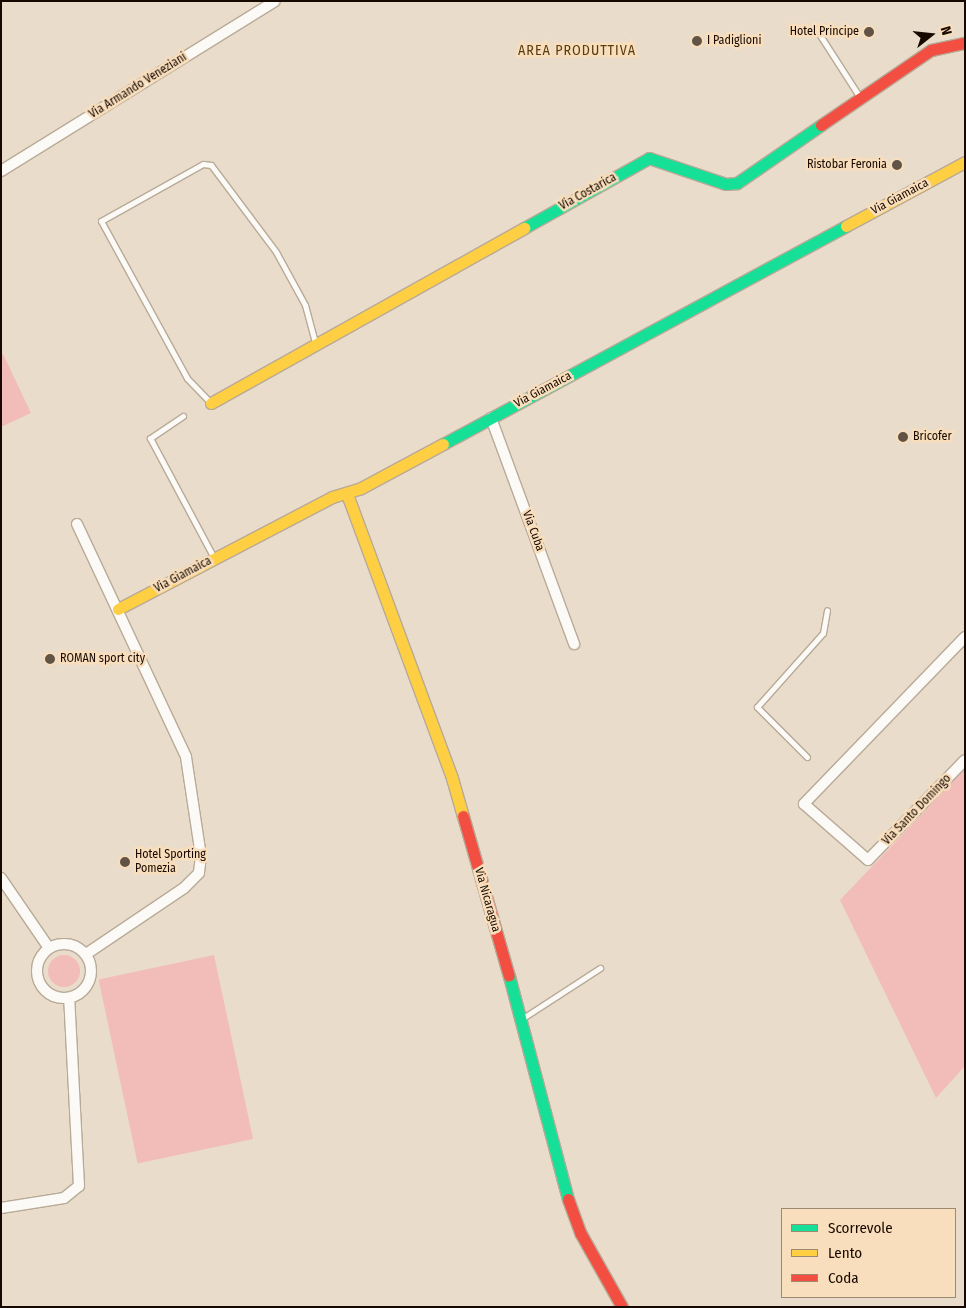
<!DOCTYPE html>
<html>
<head>
<meta charset="utf-8">
<style>
	body { margin:0 }
	#map { position:relative; width:966px; height:1308px; overflow:hidden; background:#eadcca; font-family:"Fira Sans Condensed",sans-serif }
	div>[style] { position:absolute }
	.green>* { inset:0; background:#f2bdb9; transform-origin:0 0 }
	.round { border-radius:50% }
	.roads { filter:drop-shadow(1px 0 #b8aa97) drop-shadow(-1px 0 #b8aa97) drop-shadow(0 1px #b8aa97) drop-shadow(0 -1px #b8aa97) }
	.lane>* { height:5px; margin:-2.5px; padding:0 2.5px; transform-origin:2.5px; border-radius:2.5px; background:#fcfaf7 }
	.street>* { height:10px; margin:-5px; padding:0 5px; transform-origin:5px; border-radius:5px; background:#fcfaf7 }
	.street>.ring { margin:-5px; padding:0; box-sizing:content-box; background:none; border:10px solid #fcfaf7; border-radius:50% }
	.fast>* { height:11px; margin:-5.5px; padding:0 5.5px; transform-origin:5.5px; border-radius:5.5px; background:#16e098 }
	.slow>* { height:11px; margin:-5.5px; padding:0 5.5px; transform-origin:5.5px; border-radius:5.5px; background:#ffcf43 }
	.jam>* { height:11px; margin:-5.5px; padding:0 5.5px; transform-origin:5.5px; border-radius:5.5px; background:#f24e42 }
	.dots>* { width:14px; height:14px; translate:-50% -50%; box-sizing:border-box; border:2px solid #f8debc; border-radius:50% }
	span { translate:-50% -50%; white-space:nowrap; text-align:center; line-height:1.15; -webkit-text-stroke:5px #f8debc; paint-order:stroke }
	.poi-label { font-size:12px; color:#180900 }
	.right { translate:-100% -50%; text-align:right }
	.left { translate:0 -50%; text-align:left }
	.street-label { font-size:12px; color:#180900 }
	.neighbourhood-label { font-size:14px; color:#5a3d11; letter-spacing:1px }
	.frame { position:absolute; inset:0; border:2px solid #180900; pointer-events:none }
	.legend { position:absolute; left:781px; top:1208px; width:175px; height:90px; box-sizing:border-box; background:#f8debc; border:1px solid #9e8971; margin:0; padding:6px 9px; list-style:none; font-size:15px; color:#180900 }
	.legend li { display:flex; align-items:center; gap:10px; height:25px }
	.legend b { width:25px; border:1px solid #9e8971 }
	.north { position:absolute; left:906px; top:10px; width:50px; height:50px; -webkit-text-stroke:4px #f8debc; paint-order:stroke; rotate:74deg; font-size:14px; font-weight:700; line-height:20px; text-align:center; color:#180900 }
	.north::after { content:''; display:block; margin:auto; width:18px; height:22px; background:#180900; clip-path:polygon(50% 0,100% 100%,50% 72%,0 100%) }
</style>
</head>
<body>
<div id="map">
	<div class="green">
		<div style="clip-path:polygon(3px 354px,31px 413px,1px 427px,1px 355px)"></div>
		<div style="clip-path:polygon(965px 769px,965px 1066px,936px 1098px,840px 900px)"></div>
		<div class="round" style="left:48px;top:955px;width:32px;height:32px"></div>
		<div style="left:214px;top:955px;width:188px;height:118px;rotate:78deg"></div>
	</div>
	<div class="roads">
		<div class="lane">
			<div style="left:816px;top:29px;width:80px;rotate:57.3deg"></div>
			<div style="left:209px;top:401px;width:32px;rotate:-134deg"></div>
			<div style="left:187px;top:378px;width:179px;rotate:-118.7deg"></div>
			<div style="left:101px;top:221px;width:117px;rotate:-29.2deg"></div>
			<div style="left:203px;top:164px;width:8px;rotate:7deg"></div>
			<div style="left:211px;top:165px;width:109px;rotate:53.2deg"></div>
			<div style="left:276px;top:252px;width:60px;rotate:61.3deg"></div>
			<div style="left:305px;top:305px;width:38px;rotate:75deg"></div>
			<div style="left:183px;top:416px;width:40px;rotate:146deg"></div>
			<div style="left:150px;top:438px;width:134px;rotate:61.9deg"></div>
			<div style="left:807px;top:757px;width:71px;rotate:-135deg"></div>
			<div style="left:757px;top:707px;width:99px;rotate:-48.3deg"></div>
			<div style="left:823px;top:633px;width:23px;rotate:-80deg"></div>
			<div style="left:523px;top:1018px;width:92px;rotate:-33deg"></div>
		</div>
		<div class="street">
			<div style="left:1px;top:171px;width:322px;rotate:-31.8deg"></div>
			<div style="left:491px;top:418px;width:241px;rotate:69.8deg"></div>
			<div style="left:77px;top:524px;width:257px;rotate:64.9deg"></div>
			<div style="left:186px;top:757px;width:100px;rotate:81.4deg"></div>
			<div style="left:201px;top:856px;width:17px;rotate:97deg"></div>
			<div style="left:199px;top:873px;width:21px;rotate:135deg"></div>
			<div style="left:184px;top:888px;width:118px;rotate:146deg"></div>
			<div style="left:965px;top:637px;width:232px;rotate:134deg"></div>
			<div style="left:804px;top:804px;width:85px;rotate:41.2deg"></div>
			<div style="left:868px;top:860px;width:139px;rotate:-45.9deg"></div>
			<div style="left:1px;top:878px;width:85px;rotate:55.6deg"></div>
			<div class="ring" style="left:37px;top:944px;width:44px;height:44px"></div>
			<div style="left:1px;top:1208px;width:64px;rotate:-9deg"></div>
			<div style="left:64px;top:1198px;width:19px;rotate:-39deg"></div>
			<div style="left:79px;top:1186px;width:188px;rotate:-93deg"></div>
		</div>
		<div class="fast">
			<div style="left:524px;top:228px;width:143px;rotate:-29.2deg"></div>
			<div style="left:649px;top:158px;width:81px;rotate:18.7deg"></div>
			<div style="left:726px;top:184px;width:11px;rotate:-5deg"></div>
			<div style="left:737px;top:183px;width:102px;rotate:-34.6deg"></div>
			<div style="left:443px;top:444px;width:458px;rotate:-28.4deg"></div>
			<div style="left:509px;top:976px;width:231px;rotate:75.2deg"></div>
		</div>
		<div class="slow">
			<div style="left:846px;top:226px;width:135px;rotate:-28.3deg"></div>
			<div style="left:211px;top:403px;width:359px;rotate:-29.2deg"></div>
			<div style="left:347px;top:494px;width:303px;rotate:69.7deg"></div>
			<div style="left:452px;top:778px;width:40px;rotate:74deg"></div>
			<div style="left:118px;top:609px;width:242px;rotate:-27.6deg"></div>
			<div style="left:332px;top:497px;width:30px;rotate:-17deg"></div>
			<div style="left:361px;top:488px;width:93px;rotate:-28.2deg"></div>
		</div>
		<div class="jam">
			<div style="left:821px;top:125px;width:133px;rotate:-34.3deg"></div>
			<div style="left:931px;top:50px;width:35px;rotate:-12deg"></div>
			<div style="left:463px;top:816px;width:166px;rotate:74deg"></div>
			<div style="left:568px;top:1199px;width:37px;rotate:70deg"></div>
			<div style="left:581px;top:1234px;width:84px;rotate:60.7deg"></div>
		</div>
	</div>
	<div class="dots">
		<div style="left:869px;top:32px;background:#625347"></div>
		<div style="left:697px;top:41px;background:#625347"></div>
		<div style="left:897px;top:165px;background:#625347"></div>
		<div style="left:903px;top:437px;background:#625347"></div>
		<div style="left:50px;top:659px;background:#625347"></div>
		<div style="left:125px;top:862px;background:#625347"></div>
	</div>
	<div class="poi-label">
		<span class="right" style="left:859px;top:32px">Hotel Principe</span>
		<span class="left" style="left:707px;top:41px">I Padiglioni</span>
		<span class="right" style="left:887px;top:165px">Ristobar Feronia</span>
		<span class="left" style="left:913px;top:437px">Bricofer</span>
		<span class="left" style="left:60px;top:659px">ROMAN sport city</span>
		<span class="left" style="left:135px;top:862px">Hotel Sporting<br>Pomezia</span>
	</div>
	<div class="street-label">
		<span style="left:138px;top:86px;rotate:-32deg">Via Armando Veneziani</span>
		<span style="left:588px;top:192px;rotate:-29deg">Via Costarica</span>
		<span style="left:900px;top:197px;rotate:-28deg">Via Giamaica</span>
		<span style="left:543px;top:390px;rotate:-28deg">Via Giamaica</span>
		<span style="left:533px;top:531px;rotate:70deg">Via Cuba</span>
		<span style="left:183px;top:575px;rotate:-28deg">Via Giamaica</span>
		<span style="left:917px;top:810px;rotate:-46deg">Via Santo Domingo</span>
		<span style="left:487px;top:900px;rotate:74deg">Via Nicaragua</span>
	</div>
	<div class="neighbourhood-label">
		<span style="left:577px;top:51px">AREA PRODUTTIVA</span>
	</div>
	<div class="frame"></div>
	<ul class="legend">
	<li><b style="height:6px;background:#16e098"></b>Scorrevole</li>
	<li><b style="height:6px;background:#ffcf43"></b>Lento</li>
	<li><b style="height:6px;background:#f24e42"></b>Coda</li>
	</ul>
	<div class="north">N</div>
</div>
</body>
</html>
